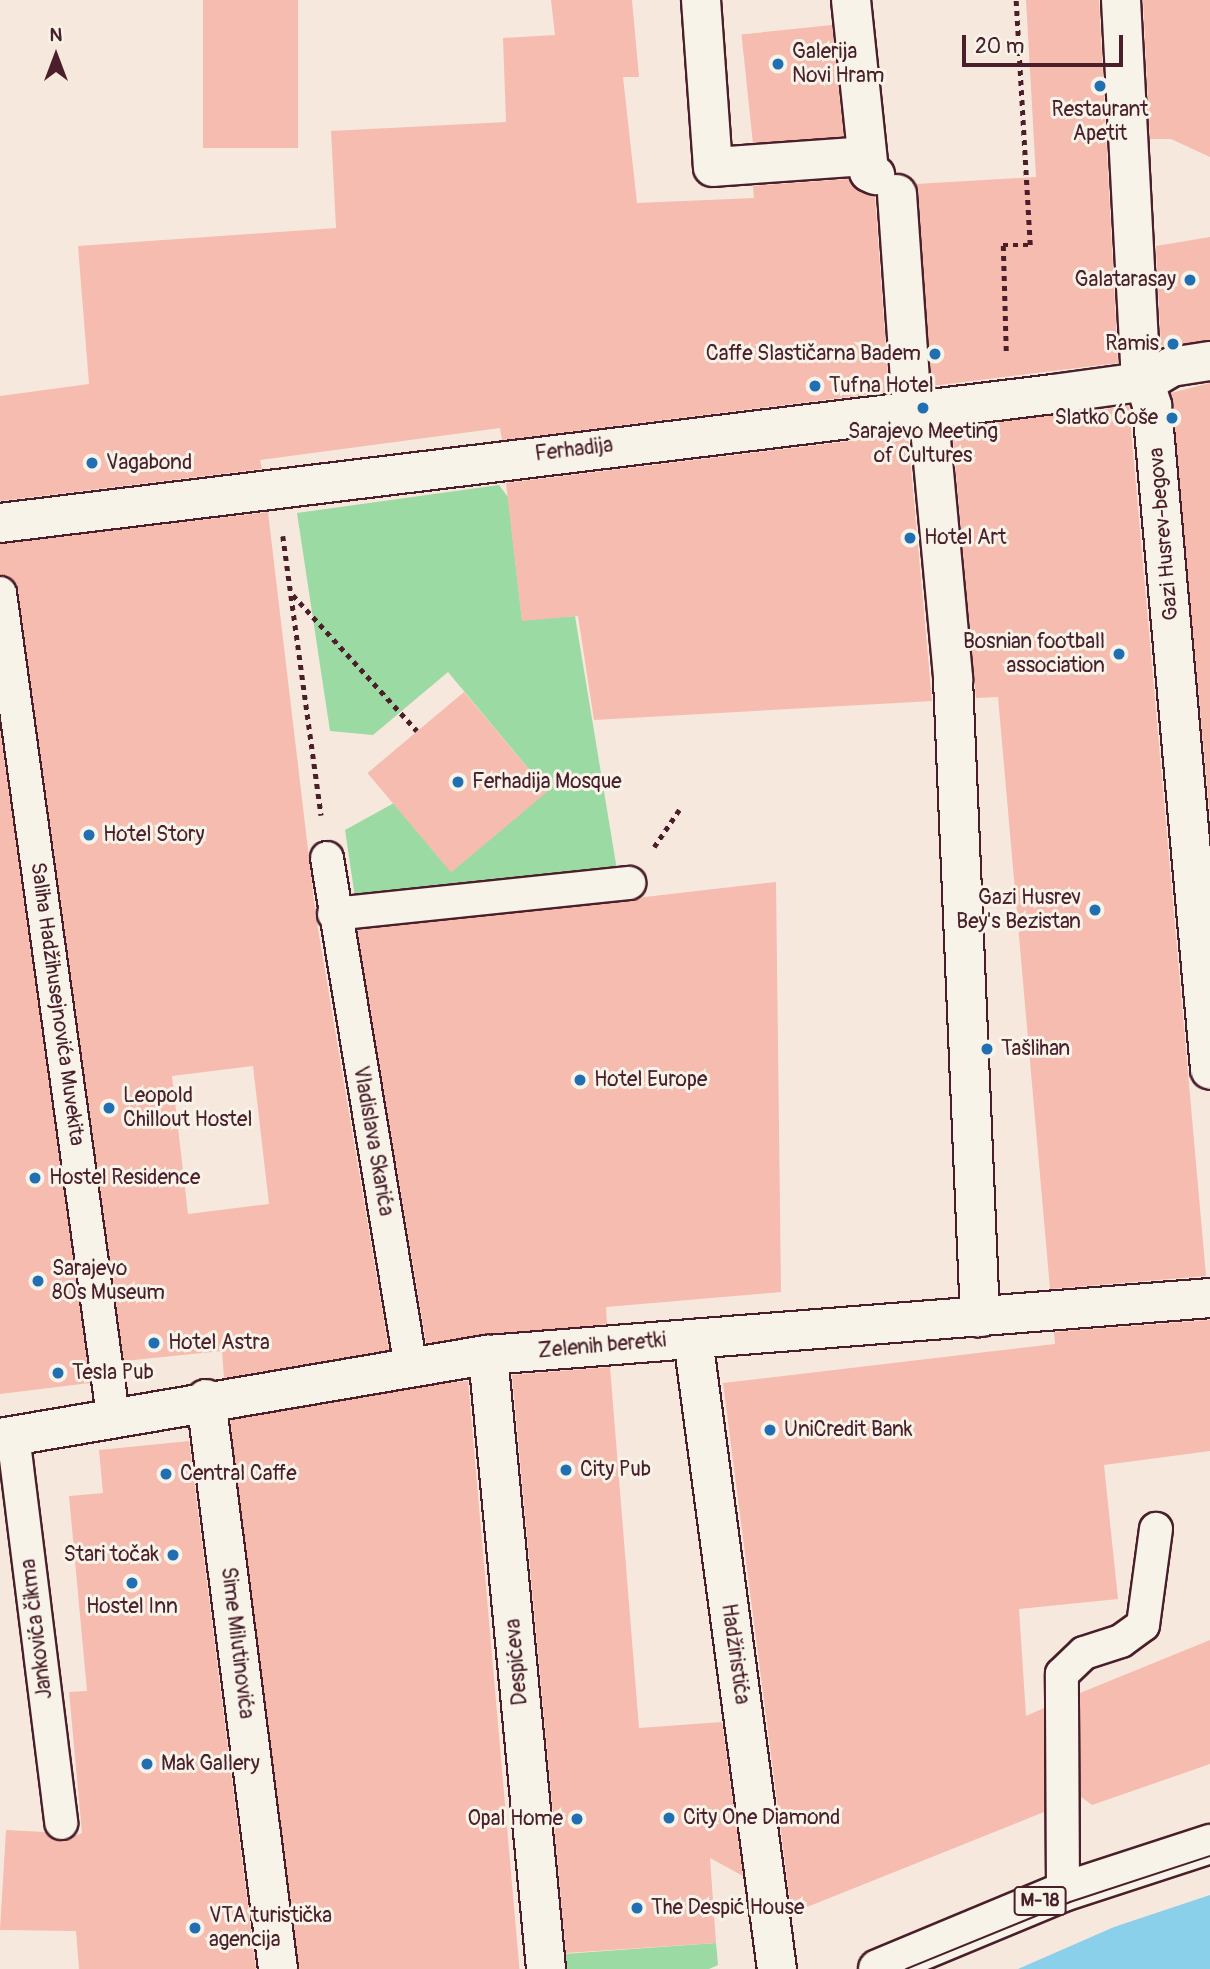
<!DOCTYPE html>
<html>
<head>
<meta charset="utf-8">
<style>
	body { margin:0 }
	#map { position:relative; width:1210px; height:1969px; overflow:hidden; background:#f7e8dd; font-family:Pangolin,sans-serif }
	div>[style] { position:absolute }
	.green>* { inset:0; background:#9bdaa3 }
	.water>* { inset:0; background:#8ad0eb }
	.building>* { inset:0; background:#f6bcaf; transform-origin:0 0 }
	.path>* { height:4.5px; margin-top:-2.25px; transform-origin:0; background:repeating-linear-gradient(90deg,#4a1f2b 0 5px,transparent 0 10px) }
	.roads { filter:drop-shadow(2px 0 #4a1f2b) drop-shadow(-2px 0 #4a1f2b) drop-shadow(0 2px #4a1f2b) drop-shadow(0 -2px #4a1f2b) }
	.service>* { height:32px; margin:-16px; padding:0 16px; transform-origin:16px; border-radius:16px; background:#f7f3e8 }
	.pedestrian>* { height:38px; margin:-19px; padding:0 19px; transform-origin:19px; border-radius:19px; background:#f7f3e8 }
	.minor>* { height:38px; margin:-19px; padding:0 19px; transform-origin:19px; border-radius:19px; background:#f7f3e8 }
	.primary>* { height:38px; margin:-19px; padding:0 19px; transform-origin:19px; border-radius:19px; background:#f7f3e8 }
	.tram>* { height:2px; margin:-1px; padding:0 1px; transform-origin:1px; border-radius:1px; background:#4a1f2b }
	.dots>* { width:19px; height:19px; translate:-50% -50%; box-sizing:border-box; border:4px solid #f7f3e8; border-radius:50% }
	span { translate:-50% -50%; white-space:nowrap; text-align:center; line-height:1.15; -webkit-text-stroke:6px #f7f3e8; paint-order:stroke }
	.shield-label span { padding:2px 5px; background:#f7f3e8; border:2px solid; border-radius:5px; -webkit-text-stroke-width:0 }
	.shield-label { font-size:19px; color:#4a1f2b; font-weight:700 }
	.poi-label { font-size:21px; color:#4a1f2b }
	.left { translate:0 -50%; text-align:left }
	.right { translate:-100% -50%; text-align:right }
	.street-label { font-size:21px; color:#4a1f2b }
	.north { position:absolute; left:21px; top:21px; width:70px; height:70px; -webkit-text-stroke:5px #f7f3e8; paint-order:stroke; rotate:0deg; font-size:19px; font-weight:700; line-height:28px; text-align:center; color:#4a1f2b }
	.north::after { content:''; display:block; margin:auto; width:24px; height:32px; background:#4a1f2b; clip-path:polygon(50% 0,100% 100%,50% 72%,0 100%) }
	.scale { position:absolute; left:962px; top:35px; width:161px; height:32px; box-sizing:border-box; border:4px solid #4a1f2b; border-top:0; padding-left:9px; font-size:21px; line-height:24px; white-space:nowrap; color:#4a1f2b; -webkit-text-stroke:5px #f7f3e8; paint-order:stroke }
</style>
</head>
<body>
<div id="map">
	<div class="green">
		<div style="clip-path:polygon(499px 485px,508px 497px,522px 620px,575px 616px,618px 876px,356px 904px,345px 830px,394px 803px,452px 871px,547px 791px,448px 672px,373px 735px,330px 731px,297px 513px)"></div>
		<div style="clip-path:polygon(716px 1943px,718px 1965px,709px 1969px,566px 1969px,564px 1954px)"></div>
	</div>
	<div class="water">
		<div style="clip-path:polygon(1210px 1895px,1210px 1969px,1018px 1969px,1114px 1927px)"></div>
	</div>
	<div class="building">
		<div style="left:203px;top:0;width:95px;height:148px"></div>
		<div style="clip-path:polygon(551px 0,632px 0,639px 77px,623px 77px,637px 203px,754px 198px,753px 186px,849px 179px,875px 197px,889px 392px,502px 440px,500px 428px,260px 460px,262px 469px,0 501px,0 396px,89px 384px,78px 246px,336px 228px,331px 131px,506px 122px,503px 38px,555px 35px)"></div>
		<div style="clip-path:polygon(1026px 0,1099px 0,1118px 363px,932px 386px,916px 184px,1036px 177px)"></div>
		<div style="clip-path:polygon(1143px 0,1210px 0,1210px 157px,1171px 139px,1150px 139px)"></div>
		<div style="left:832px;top:25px;width:112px;height:91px;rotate:84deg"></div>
		<div style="clip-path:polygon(1210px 237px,1210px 340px,1161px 348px,1156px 246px)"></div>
		<div style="clip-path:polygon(1210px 383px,1210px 818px,1171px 393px)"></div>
		<div style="clip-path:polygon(1129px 406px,1206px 1276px,1050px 1289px,998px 697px,976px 698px,952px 428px)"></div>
		<div style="clip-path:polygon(908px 434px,932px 701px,594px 720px,578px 616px,522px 621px,506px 483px)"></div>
		<div style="clip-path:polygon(evenodd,268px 512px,316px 917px,389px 1350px,224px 1378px,222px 1351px,124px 1361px,18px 591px,0 575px,0 544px,268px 512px,253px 1066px,269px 1204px,188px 1214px,172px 1076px,253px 1066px)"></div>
		<div style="left:464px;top:692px;width:130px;height:126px;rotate:50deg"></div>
		<div style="clip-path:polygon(0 728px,90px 1383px,0 1394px)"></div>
		<div style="clip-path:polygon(776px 882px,781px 1292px,606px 1307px,607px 1324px,426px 1343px,357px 930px)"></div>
		<div style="clip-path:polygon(1210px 1320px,1210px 1451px,1104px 1465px,1118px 1599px,1019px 1609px,1026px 1716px,1044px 1708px,1044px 1812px,802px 1909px,790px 1902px,723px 1383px,1055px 1344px,1054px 1332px)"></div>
		<div style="clip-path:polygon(610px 1367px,639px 1728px,722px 1722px,743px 1876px,710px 1858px,716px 1943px,566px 1953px,512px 1375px)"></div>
		<div style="left:468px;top:1381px;width:591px;height:240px;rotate:85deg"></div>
		<div style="clip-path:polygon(189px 1441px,256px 1969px,79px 1969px,76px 1931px,0 1930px,6px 1830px,45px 1832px,63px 1841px,82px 1833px,69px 1692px,87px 1691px,69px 1496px,103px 1493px,99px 1450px)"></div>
		<div style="clip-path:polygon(1210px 1640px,1210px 1764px,1092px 1805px,1081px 1797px,1080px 1693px)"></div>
	</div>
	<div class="path">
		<div style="left:1006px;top:351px;width:106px;rotate:-91.6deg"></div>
		<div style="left:1003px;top:245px;width:27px"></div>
		<div style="left:1030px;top:245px;width:245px;rotate:-93.3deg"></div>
		<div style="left:283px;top:536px;width:282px;rotate:82.2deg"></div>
		<div style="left:293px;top:595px;width:184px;rotate:47.6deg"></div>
		<div style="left:654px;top:847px;width:45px;rotate:-56deg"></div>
	</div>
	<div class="roads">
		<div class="service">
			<div style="left:0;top:593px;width:831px;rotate:82.18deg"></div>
			<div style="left:327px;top:858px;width:517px;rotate:80.65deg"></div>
			<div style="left:334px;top:914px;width:297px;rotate:-6deg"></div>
			<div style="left:13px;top:1435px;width:391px;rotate:82.9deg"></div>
			<div style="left:1063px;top:1892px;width:218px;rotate:-90.3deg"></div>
			<div style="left:1062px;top:1674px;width:30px;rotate:-44deg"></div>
			<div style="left:1084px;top:1653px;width:39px;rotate:-18deg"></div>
			<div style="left:1121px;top:1641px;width:27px;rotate:-36deg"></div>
			<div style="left:1143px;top:1625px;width:97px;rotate:-82.3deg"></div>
		</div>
		<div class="pedestrian">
			<div style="left:701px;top:0;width:167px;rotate:85.9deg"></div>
			<div style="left:713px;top:167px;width:154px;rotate:-4.1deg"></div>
			<div style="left:851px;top:0;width:173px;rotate:84deg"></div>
			<div style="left:869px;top:172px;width:7px;rotate:27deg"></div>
			<div style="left:1121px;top:0;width:368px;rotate:87deg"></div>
			<div style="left:1140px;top:368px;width:40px;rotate:72deg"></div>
			<div style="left:1152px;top:406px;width:666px;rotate:85deg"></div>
			<div style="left:897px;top:194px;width:216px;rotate:86deg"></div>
			<div style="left:928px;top:407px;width:273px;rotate:84.7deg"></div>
			<div style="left:953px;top:679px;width:639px;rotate:87.58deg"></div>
			<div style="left:0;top:523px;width:1061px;rotate:-6.98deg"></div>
			<div style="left:1053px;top:394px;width:96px;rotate:-7.8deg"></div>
			<div style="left:1148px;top:381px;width:27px;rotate:-31deg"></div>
			<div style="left:1171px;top:367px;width:39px;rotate:-9deg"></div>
			<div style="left:206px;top:1399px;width:575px;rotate:82.8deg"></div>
		</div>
		<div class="minor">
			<div style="left:693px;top:1339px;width:636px;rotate:82.41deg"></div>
			<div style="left:488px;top:1355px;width:617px;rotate:84.6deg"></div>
			<div style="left:0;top:1438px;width:495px;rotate:-9.7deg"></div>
			<div style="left:488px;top:1355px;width:724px;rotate:-4.51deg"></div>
		</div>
		<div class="primary">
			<div style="left:878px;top:1969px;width:200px;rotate:-22.6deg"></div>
			<div style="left:1063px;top:1892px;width:155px;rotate:-18.1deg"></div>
		</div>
	</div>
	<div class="tram">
		<div style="left:906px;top:1969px;width:177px;rotate:-22.2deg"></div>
		<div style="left:1070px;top:1902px;width:147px;rotate:-18.2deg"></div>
	</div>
	<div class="dots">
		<div style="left:778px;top:64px;background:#1f6fb2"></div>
		<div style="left:1100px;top:86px;background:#1f6fb2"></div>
		<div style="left:1190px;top:280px;background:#1f6fb2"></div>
		<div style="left:1173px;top:344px;background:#1f6fb2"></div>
		<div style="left:935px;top:354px;background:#1f6fb2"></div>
		<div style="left:815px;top:386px;background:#1f6fb2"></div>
		<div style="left:923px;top:408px;background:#1f6fb2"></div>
		<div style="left:1172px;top:418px;background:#1f6fb2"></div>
		<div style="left:92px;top:463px;background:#1f6fb2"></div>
		<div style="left:910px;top:538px;background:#1f6fb2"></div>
		<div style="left:1119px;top:654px;background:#1f6fb2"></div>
		<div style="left:458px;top:782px;background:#1f6fb2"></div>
		<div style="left:89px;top:835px;background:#1f6fb2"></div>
		<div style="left:1095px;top:910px;background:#1f6fb2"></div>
		<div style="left:987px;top:1049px;background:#1f6fb2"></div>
		<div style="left:580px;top:1080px;background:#1f6fb2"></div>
		<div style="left:109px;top:1108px;background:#1f6fb2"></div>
		<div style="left:35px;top:1178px;background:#1f6fb2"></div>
		<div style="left:38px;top:1281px;background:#1f6fb2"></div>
		<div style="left:154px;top:1343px;background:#1f6fb2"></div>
		<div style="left:58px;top:1373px;background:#1f6fb2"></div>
		<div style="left:770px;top:1430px;background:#1f6fb2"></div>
		<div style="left:566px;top:1470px;background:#1f6fb2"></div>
		<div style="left:166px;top:1474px;background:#1f6fb2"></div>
		<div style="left:173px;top:1555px;background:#1f6fb2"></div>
		<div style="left:132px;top:1583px;background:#1f6fb2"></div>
		<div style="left:147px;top:1764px;background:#1f6fb2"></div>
		<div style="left:669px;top:1818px;background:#1f6fb2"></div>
		<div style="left:577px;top:1819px;background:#1f6fb2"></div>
		<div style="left:637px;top:1908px;background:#1f6fb2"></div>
		<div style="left:195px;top:1928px;background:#1f6fb2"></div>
	</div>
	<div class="shield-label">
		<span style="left:1040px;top:1901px">M-18</span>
	</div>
	<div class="poi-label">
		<span class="left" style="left:792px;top:64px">Galerija<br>Novi Hram</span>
		<span style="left:1100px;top:122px">Restaurant<br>Apetit</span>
		<span class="right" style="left:1176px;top:280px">Galatarasay</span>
		<span class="right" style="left:1159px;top:344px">Ramis</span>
		<span class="right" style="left:921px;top:354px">Caffe Slastičarna Badem</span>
		<span class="left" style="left:829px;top:386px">Tufna Hotel</span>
		<span class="right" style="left:1158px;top:418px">Slatko Ćoše</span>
		<span style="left:923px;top:444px">Sarajevo Meeting<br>of Cultures</span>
		<span class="left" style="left:106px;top:463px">Vagabond</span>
		<span class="left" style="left:924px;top:538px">Hotel Art</span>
		<span class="right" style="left:1105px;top:654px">Bosnian football<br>association</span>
		<span class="left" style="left:472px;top:782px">Ferhadija Mosque</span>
		<span class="left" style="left:103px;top:835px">Hotel Story</span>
		<span class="right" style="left:1081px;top:910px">Gazi Husrev<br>Bey's Bezistan</span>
		<span class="left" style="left:1001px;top:1049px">Tašlihan</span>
		<span class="left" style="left:594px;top:1080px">Hotel Europe</span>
		<span class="left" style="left:123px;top:1108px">Leopold<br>Chillout Hostel</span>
		<span class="left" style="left:49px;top:1178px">Hostel Residence</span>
		<span class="left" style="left:52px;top:1281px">Sarajevo<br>80s Museum</span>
		<span class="left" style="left:168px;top:1343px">Hotel Astra</span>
		<span class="left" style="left:72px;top:1373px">Tesla Pub</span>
		<span class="left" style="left:784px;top:1430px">UniCredit Bank</span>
		<span class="left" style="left:580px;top:1470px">City Pub</span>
		<span class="left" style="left:180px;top:1474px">Central Caffe</span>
		<span class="right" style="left:159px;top:1555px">Stari točak</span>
		<span style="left:132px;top:1607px">Hostel Inn</span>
		<span class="left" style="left:161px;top:1764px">Mak Gallery</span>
		<span class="left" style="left:683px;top:1818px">City One Diamond</span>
		<span class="right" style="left:563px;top:1819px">Opal Home</span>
		<span class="left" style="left:651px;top:1908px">The Despić House</span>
		<span class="left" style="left:209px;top:1928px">VTA turistička<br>agencija</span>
	</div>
	<div class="street-label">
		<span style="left:574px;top:450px;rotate:-7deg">Ferhadija</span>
		<span style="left:1164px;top:534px;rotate:-95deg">Gazi Husrev-begova</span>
		<span style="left:57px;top:1004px;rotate:82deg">Saliha Hadžihusejnovića Muvekita</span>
		<span style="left:373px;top:1141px;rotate:80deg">Vladislava Skarića</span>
		<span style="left:602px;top:1346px;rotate:-5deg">Zelenih beretki</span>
		<span style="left:37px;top:1629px;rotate:-97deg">Jankovića čikma</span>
		<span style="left:237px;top:1643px;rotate:83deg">Sime Milutinovića</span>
		<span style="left:735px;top:1654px;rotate:82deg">Hadžiristića</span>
		<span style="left:517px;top:1662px;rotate:-95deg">Despićeva</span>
	</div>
	<div class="north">N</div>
	<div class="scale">20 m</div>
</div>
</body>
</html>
